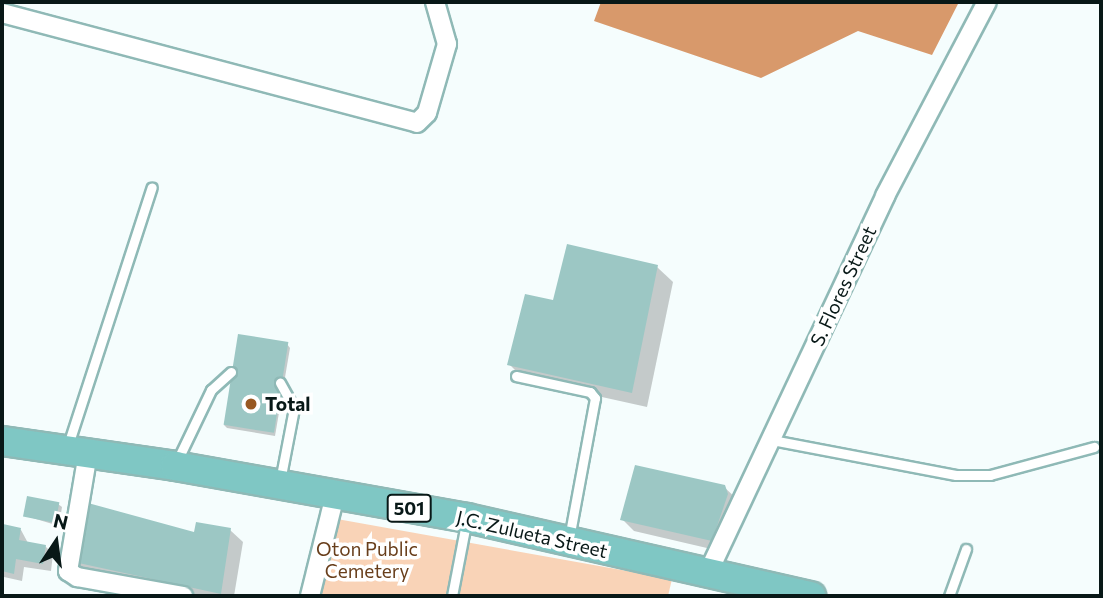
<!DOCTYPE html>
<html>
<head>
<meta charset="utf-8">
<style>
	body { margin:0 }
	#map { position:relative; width:1103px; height:598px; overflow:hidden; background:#f5fdfd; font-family:Commissioner,sans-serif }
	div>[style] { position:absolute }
	.green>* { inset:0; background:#f9d3b7 }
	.water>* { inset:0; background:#d8996b }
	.shadow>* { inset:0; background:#0003 }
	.building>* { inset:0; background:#9cc7c4; transform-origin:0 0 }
	.roads { filter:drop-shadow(2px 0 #8fb9b6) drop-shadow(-2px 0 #8fb9b6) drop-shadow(0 2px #8fb9b6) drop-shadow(0 -2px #8fb9b6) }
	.service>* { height:9px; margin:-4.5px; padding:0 4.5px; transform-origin:4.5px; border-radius:4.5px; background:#fff }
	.minor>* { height:18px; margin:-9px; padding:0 9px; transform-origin:9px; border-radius:9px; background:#fff }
	.primary>* { height:28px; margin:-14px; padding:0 14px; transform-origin:14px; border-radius:14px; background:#7fc7c4 }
	.dots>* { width:19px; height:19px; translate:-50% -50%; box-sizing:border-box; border:4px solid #fff; border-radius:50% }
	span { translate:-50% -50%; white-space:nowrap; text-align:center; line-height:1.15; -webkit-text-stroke:7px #fff; paint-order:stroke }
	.shield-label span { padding:2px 5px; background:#fff; border:2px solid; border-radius:5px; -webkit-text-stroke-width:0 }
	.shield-label { font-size:18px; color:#081817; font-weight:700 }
	.street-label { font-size:19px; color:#081817 }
	.poi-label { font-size:19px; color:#081817; font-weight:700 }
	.left { translate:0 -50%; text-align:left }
	.park-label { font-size:19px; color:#683e1b }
	.frame { position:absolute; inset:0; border:4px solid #081817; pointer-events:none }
	.north { position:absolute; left:21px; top:507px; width:70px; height:70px; -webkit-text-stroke:5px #fff; paint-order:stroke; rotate:13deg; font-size:19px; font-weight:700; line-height:28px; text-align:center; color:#081817 }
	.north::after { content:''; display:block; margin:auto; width:24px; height:32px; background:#081817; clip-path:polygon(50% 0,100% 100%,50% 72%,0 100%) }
</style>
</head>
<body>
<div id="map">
	<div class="green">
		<div style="clip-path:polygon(337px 519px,672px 579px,668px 596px,320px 596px)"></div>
	</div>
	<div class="water">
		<div style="clip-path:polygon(601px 2px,959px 2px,932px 55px,858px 31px,761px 78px,594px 21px)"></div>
	</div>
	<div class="shadow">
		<div style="clip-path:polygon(657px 267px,673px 282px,647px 407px,525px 380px,509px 364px,554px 302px)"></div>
		<div style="clip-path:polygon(287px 344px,290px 348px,275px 436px,227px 428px,224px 425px)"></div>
		<div style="clip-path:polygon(724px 487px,737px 499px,724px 552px,634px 531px,622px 519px)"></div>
		<div style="clip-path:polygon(58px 504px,62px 507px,59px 526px,26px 516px)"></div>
		<div style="clip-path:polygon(4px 526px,21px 530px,28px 543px,45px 546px,53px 554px,51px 571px,24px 567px,22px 581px,4px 577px)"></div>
		<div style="clip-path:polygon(230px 530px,243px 542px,234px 596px,193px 596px,88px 574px,76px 561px)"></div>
	</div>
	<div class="building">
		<div style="clip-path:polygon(567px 244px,658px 265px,632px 393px,507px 365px,525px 294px,553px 300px)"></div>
		<div style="left:238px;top:334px;width:51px;height:92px;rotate:9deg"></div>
		<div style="clip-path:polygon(635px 465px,725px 485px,728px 494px,712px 541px,620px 520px)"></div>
		<div style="left:27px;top:496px;width:33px;height:21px;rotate:11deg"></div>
		<div style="clip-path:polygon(88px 503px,194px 532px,196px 522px,231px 528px,221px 594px,74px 562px)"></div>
		<div style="clip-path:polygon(3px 524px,21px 528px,19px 540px,46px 545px,43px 564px,16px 559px,14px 574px,2px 571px)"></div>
	</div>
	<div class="roads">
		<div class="service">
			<div style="left:516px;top:376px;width:76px;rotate:12.2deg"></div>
			<div style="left:590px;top:392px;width:8px;rotate:50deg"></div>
			<div style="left:595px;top:398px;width:142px;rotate:100.5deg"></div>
			<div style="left:772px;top:440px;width:187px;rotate:10.8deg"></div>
			<div style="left:956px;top:475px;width:34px"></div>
			<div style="left:990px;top:475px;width:108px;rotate:-15.1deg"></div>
			<div style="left:67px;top:448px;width:274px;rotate:-72deg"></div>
			<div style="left:177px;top:461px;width:79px;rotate:-64.4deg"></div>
			<div style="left:211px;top:390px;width:27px;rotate:-42deg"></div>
			<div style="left:280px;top:481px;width:74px;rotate:-79.1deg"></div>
			<div style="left:294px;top:408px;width:29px;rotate:-119deg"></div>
			<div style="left:452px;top:596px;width:74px;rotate:-79.1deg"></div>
			<div style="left:949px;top:596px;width:50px;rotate:-70.1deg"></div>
		</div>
		<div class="minor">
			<div style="left:2px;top:13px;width:429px;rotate:14.8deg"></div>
			<div style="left:417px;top:123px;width:14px;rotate:-45deg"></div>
			<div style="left:427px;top:113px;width:72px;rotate:-73.8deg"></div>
			<div style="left:447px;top:44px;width:44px;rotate:-105.9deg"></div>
			<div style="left:88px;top:453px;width:120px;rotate:99.6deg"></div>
			<div style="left:68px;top:571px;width:11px;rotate:34deg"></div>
			<div style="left:77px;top:577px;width:108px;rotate:10.2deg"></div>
			<div style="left:707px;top:575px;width:419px;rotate:-64.8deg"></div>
			<div style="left:885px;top:196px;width:219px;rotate:-62.3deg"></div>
			<div style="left:310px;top:596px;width:104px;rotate:-76.1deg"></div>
		</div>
		<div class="primary">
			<div style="left:2px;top:441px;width:175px;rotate:8.2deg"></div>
			<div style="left:175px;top:466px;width:297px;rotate:10.1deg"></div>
			<div style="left:467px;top:518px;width:353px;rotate:12.8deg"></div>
		</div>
	</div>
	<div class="dots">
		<div style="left:251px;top:404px;background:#985821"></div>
	</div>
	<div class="shield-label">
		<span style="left:409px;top:508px">501</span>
	</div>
	<div class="street-label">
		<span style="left:843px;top:286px;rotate:-65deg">S. Flores Street</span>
		<span style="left:532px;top:534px;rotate:13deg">J.C. Zulueta Street</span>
	</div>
	<div class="poi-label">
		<span class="left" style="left:265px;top:404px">Total</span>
	</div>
	<div class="park-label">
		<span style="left:367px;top:560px">Oton Public<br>Cemetery</span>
	</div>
	<div class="frame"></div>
	<div class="north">N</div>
</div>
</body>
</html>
